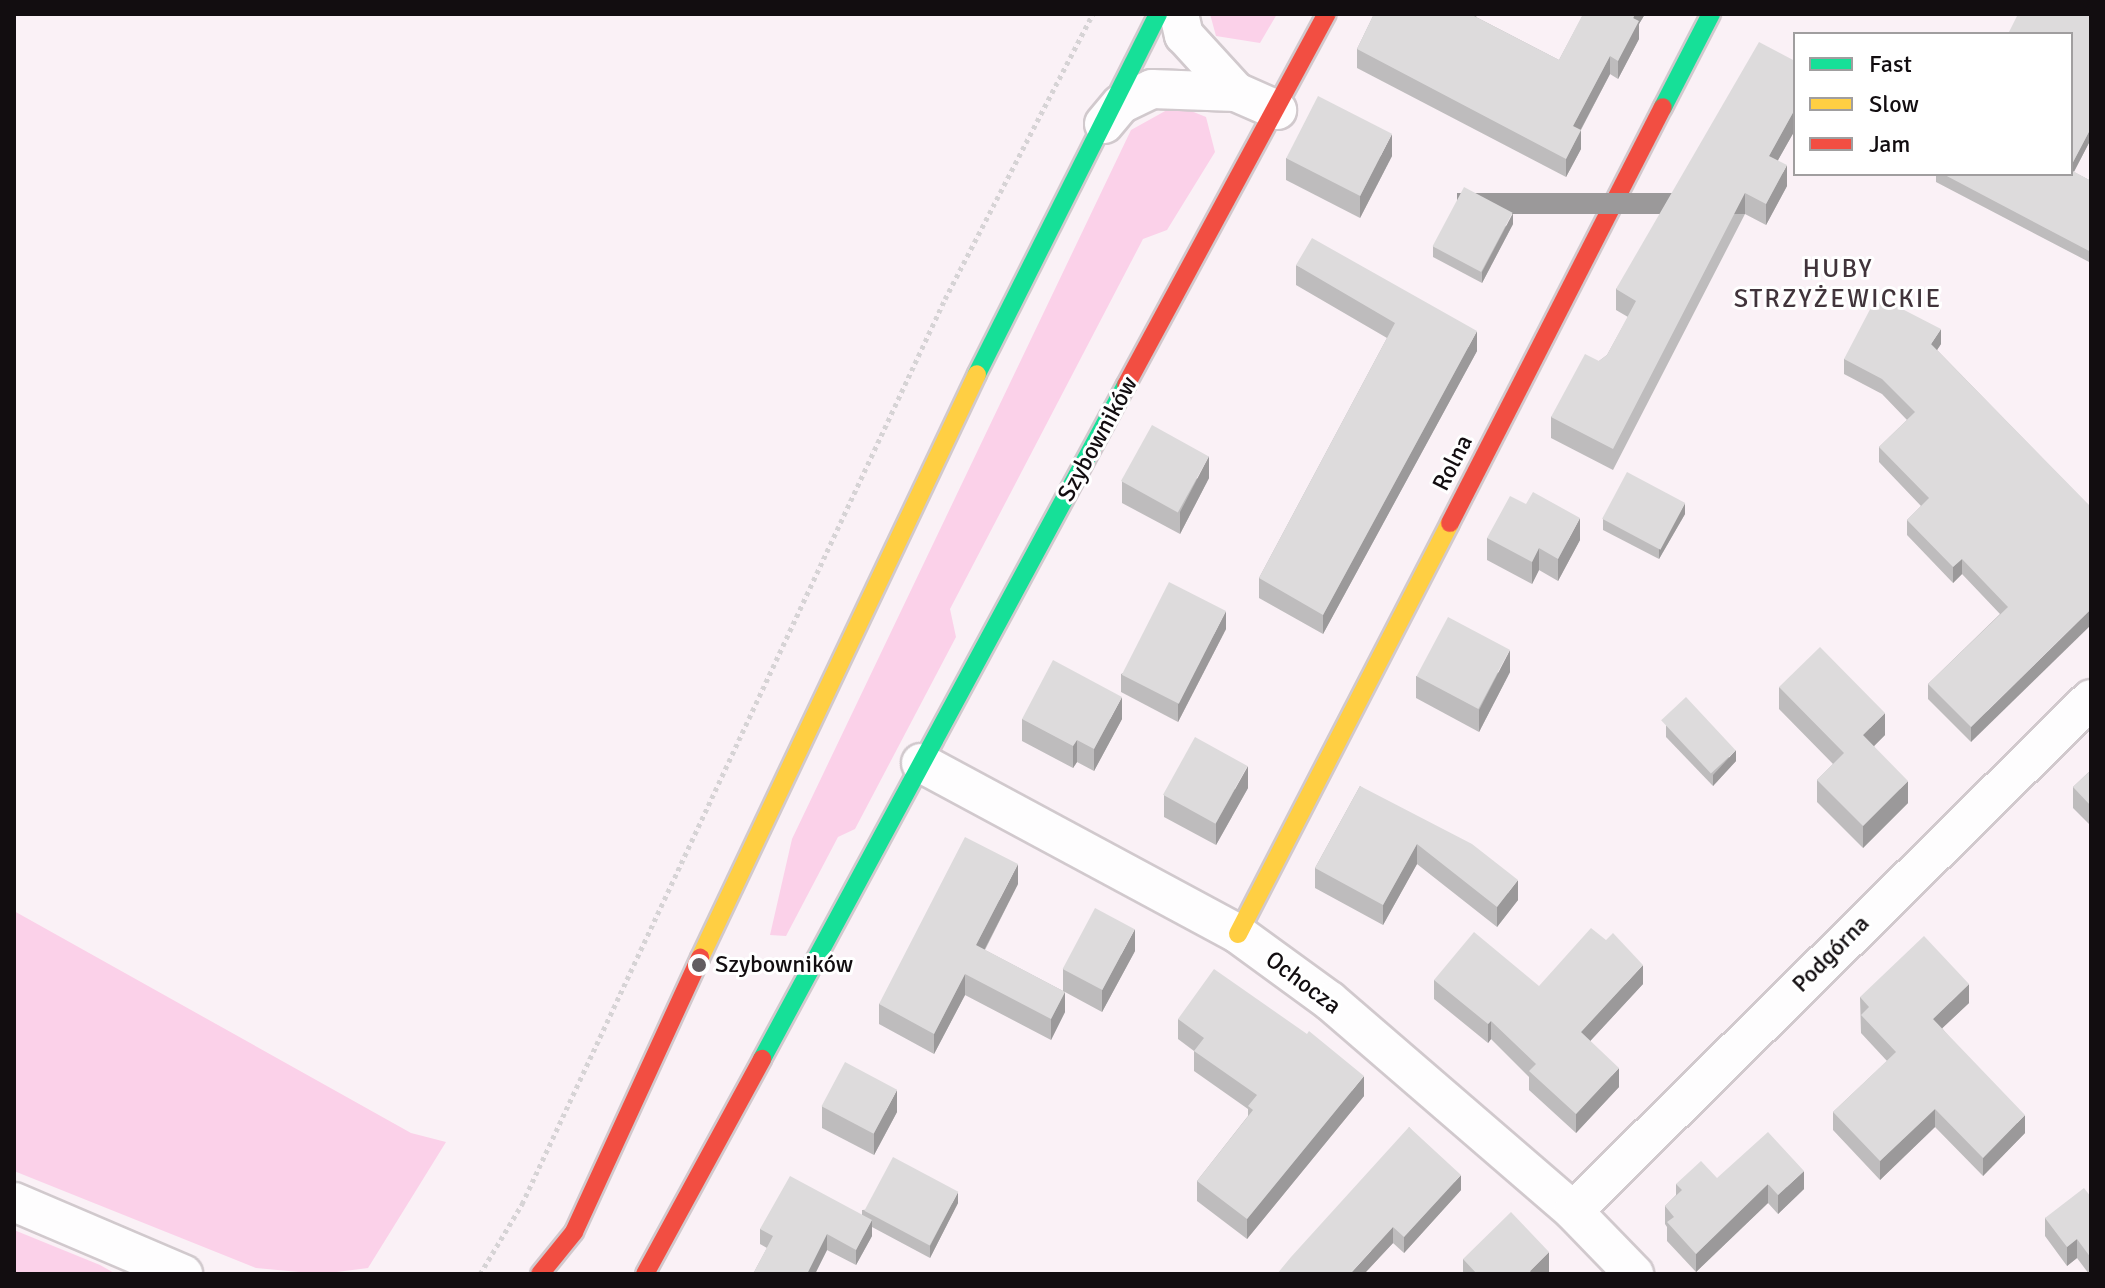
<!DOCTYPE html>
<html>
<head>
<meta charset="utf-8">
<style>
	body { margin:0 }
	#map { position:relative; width:2105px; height:1288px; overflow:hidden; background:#faf1f6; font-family:Signika,sans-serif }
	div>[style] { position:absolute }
	.green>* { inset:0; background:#fbd1e9 }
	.path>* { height:5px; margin-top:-2.5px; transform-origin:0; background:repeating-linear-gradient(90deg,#d6d3d5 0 4px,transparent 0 8px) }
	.roads { filter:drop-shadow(2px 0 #d1c9cd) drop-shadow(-2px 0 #d1c9cd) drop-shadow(0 2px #d1c9cd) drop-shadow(0 -2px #d1c9cd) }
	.street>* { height:38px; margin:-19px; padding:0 19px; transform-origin:19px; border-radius:19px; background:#fefdfe }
	.fast>* { height:18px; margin:-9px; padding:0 9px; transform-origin:9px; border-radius:9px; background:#16e098 }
	.slow>* { height:18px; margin:-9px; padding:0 9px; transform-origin:9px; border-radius:9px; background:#ffcf43 }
	.jam>* { height:18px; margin:-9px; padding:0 9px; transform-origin:9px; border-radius:9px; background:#f24e42 }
	.wall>* { inset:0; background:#bebcbd }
	.shaded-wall>* { inset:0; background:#9b999a; transform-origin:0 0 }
	.building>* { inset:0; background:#dddbdc; transform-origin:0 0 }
	.dots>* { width:22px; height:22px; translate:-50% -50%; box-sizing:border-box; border:4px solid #fff; border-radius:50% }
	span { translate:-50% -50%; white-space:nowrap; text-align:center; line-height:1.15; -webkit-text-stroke:6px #fff; paint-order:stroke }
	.street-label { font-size:24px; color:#120d10 }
	.poi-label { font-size:24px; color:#120d10 }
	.left { translate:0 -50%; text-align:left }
	.neighbourhood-label { font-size:26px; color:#41343b; letter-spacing:2px }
	.frame { position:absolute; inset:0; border:16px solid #120d10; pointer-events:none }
	.legend { position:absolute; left:1793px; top:32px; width:280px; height:144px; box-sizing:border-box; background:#fff; border:2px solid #a09e9f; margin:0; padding:10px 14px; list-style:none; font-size:24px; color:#120d10 }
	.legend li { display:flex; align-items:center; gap:16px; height:40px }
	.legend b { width:40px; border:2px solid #a09e9f }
</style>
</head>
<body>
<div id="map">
	<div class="green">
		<div style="clip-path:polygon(1210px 14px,1277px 14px,1260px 43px,1216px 36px)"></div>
		<div style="clip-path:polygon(1176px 105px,1206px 117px,1215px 152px,1167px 230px,1143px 239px,950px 609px,956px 637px,855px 829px,838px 837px,786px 936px,770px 935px,792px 839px,1131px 130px)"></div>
		<div style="clip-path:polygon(14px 911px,411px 1133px,446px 1142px,368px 1268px,321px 1274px,256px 1268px,14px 1171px)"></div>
		<div style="clip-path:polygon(14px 1230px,100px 1265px,116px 1274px,14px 1274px)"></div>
	</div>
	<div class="path">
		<div style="left:480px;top:1274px;width:82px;rotate:-59deg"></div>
		<div style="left:522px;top:1204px;width:999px;rotate:-64.95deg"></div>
		<div style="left:945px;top:299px;width:321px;rotate:-62.6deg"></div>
	</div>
	<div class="roads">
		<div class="street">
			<div style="left:1179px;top:14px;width:22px;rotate:77deg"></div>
			<div style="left:1184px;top:35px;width:77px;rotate:47.6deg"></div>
			<div style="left:1104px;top:124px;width:26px;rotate:-50deg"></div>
			<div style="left:1121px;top:104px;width:34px;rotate:-26deg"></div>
			<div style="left:1152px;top:89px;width:84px;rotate:2deg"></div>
			<div style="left:1236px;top:92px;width:45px;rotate:23.7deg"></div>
			<div style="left:921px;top:763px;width:360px;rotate:28.3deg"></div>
			<div style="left:1238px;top:934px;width:114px;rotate:36.1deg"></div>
			<div style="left:1330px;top:1001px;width:321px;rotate:40.8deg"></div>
			<div style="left:1573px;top:1211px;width:88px;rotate:45.9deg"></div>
			<div style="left:14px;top:1202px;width:184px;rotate:23.1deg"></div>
			<div style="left:1573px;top:1211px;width:728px;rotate:-44.67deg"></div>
		</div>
		<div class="fast">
			<div style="left:1663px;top:107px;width:105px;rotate:-62.7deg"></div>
			<div style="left:977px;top:374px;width:403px;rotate:-63.3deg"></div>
			<div style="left:762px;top:1059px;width:766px;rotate:-61.63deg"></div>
		</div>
		<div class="slow">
			<div style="left:1238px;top:934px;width:462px;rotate:-62.7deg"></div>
			<div style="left:700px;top:958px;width:646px;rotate:-64.62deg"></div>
		</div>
		<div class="jam">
			<div style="left:1126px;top:385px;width:422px;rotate:-61.6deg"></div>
			<div style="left:1450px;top:523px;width:467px;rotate:-62.9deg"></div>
			<div style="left:540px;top:1274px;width:54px;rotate:-51deg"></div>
			<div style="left:574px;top:1232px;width:302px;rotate:-65.3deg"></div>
			<div style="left:645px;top:1274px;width:245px;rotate:-61.4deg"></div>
		</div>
	</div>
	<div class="wall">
		<div style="clip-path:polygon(1374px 14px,1478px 14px,1476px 17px,1559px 60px,1583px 15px,1581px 14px,1645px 14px,1639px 24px,1639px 39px,1618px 79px,1610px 74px,1581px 130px,1581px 149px,1566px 177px,1357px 68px,1357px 49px)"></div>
		<div style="clip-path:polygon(2091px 14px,2091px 139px,2074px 172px,2091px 181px,2091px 263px,1936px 182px,1936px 174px,2071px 174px)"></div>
		<div style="clip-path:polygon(1795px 61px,1795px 130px,1778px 160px,1787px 186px,1766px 225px,1745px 214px,1613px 470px,1551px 438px,1551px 417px,1599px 361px,1607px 355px,1628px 317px,1616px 310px,1616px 289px)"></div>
		<div style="clip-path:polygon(1392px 156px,1360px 218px,1286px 180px,1286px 158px)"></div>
		<div style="clip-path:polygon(1513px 224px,1482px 283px,1433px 257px,1433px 246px)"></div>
		<div style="clip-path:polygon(1296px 265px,1477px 351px,1323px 634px,1259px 598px,1259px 578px,1387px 338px,1296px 285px)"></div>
		<div style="clip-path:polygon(1941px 344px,1937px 350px,2090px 507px,1971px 742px,1928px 699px,1928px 684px,2000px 614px,1962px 574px,1953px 583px,1907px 535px,1907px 520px,1921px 506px,1879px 462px,1879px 447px,1907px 420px,1882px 394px,1844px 374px,1844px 359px)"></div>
		<div style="clip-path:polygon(1209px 478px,1180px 534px,1122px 503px,1122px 481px)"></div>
		<div style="clip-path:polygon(1685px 514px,1659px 559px,1603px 530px,1603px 519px)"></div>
		<div style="clip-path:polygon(1487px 538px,1580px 540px,1558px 581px,1539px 570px,1532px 584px,1487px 560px)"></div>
		<div style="clip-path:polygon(1226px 629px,1178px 722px,1121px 692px,1121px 674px)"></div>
		<div style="clip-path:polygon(1510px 672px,1479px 732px,1416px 698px,1416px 676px)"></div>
		<div style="clip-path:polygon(1779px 687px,1885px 735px,1874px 746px,1908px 803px,1863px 848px,1817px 802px,1817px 780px,1833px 764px,1779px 709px)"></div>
		<div style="clip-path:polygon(1022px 719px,1122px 719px,1094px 771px,1077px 762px,1073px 768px,1022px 741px)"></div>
		<div style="clip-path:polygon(1666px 725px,1736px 761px,1713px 786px,1666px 737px)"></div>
		<div style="clip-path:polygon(2091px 770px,2091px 826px,2073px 808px,2073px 787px)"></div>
		<div style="clip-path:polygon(1360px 786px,1518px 900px,1497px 927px,1417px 864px,1383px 925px,1315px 888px,1315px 868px)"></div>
		<div style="clip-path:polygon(1248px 788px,1216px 845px,1164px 817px,1164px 795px)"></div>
		<div style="clip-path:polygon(1018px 884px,985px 950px,1063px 991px,1063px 969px,1135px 951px,1102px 1012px,1065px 992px,1065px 1012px,1051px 1040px,965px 995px,934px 1054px,879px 1024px,879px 1004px)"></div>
		<div style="clip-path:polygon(1434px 980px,1539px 986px,1643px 984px,1590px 1041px,1619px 1087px,1576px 1133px,1529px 1090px,1529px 1077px,1491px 1039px,1488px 1043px,1434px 999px)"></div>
		<div style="clip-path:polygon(1860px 997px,1969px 1003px,1942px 1028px,2025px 1133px,1983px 1176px,1935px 1127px,1880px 1180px,1833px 1130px,1833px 1112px,1887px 1061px,1861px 1033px)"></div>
		<div style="clip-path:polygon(1178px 1019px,1364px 1096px,1247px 1239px,1197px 1201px,1197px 1181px,1248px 1116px,1248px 1109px,1194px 1071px,1194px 1051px,1178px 1039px)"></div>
		<div style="clip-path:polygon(822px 1106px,897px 1112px,874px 1155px,822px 1128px)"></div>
		<div style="clip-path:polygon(1409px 1127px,1461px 1190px,1404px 1253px,1393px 1243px,1364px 1274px)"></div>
		<div style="clip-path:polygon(1717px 1178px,1804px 1189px,1778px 1214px,1768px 1203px,1696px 1272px,1667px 1241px,1667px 1227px,1665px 1224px,1665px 1206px,1676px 1195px,1676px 1184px)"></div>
		<div style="clip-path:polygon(2091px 1197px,2091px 1274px,2089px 1274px,2077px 1258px,2067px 1266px,2045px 1236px,2045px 1218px)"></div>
		<div style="clip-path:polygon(958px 1203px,930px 1258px,872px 1227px,872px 1236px,856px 1265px,827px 1250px,815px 1274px,753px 1274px,767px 1248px,760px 1244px,760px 1229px,862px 1215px,862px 1210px)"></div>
		<div style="clip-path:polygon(1463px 1259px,1549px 1274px,1463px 1274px)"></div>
	</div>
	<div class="shaded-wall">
		<div style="clip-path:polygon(1635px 14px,1645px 14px,1639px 24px,1639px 39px,1618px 79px,1618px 61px)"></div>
		<div style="clip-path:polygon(1610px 56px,1610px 74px,1573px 144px,1573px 126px)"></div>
		<div style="clip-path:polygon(1795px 109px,1795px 130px,1769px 176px,1769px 156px)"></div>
		<div style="clip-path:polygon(2091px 128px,2091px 139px,2069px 181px,2071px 174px,2071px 166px)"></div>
		<div style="clip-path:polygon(1581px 130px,1581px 149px,1566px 177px,1566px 159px)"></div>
		<div style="clip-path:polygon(1392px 134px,1392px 156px,1360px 218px,1360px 196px)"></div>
		<div style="clip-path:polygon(1787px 165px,1787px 186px,1766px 225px,1766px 204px)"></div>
		<div style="left:1745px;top:193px;width:21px;height:288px;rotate:90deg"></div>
		<div style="clip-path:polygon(1513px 213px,1513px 224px,1482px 283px,1482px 272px)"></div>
		<div style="clip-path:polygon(1941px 329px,1941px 344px,1931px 359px,1931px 344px)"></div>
		<div style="clip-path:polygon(1477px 331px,1477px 351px,1323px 634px,1323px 615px)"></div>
		<div style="clip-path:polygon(1209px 456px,1209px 478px,1180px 534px,1180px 512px)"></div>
		<div style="clip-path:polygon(1685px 503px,1685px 514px,1659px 559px,1659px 548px)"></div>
		<div style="clip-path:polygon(1580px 518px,1580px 540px,1558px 581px,1558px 559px)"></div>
		<div style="clip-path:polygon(1539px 548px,1539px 570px,1532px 584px,1532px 562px)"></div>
		<div style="clip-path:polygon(1962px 559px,1962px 574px,1953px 583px,1953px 567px)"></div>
		<div style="clip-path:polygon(2091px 609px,2091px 625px,1971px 742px,1971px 727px)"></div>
		<div style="clip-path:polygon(1226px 611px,1226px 629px,1178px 722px,1178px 704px)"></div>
		<div style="clip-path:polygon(1510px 650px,1510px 672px,1479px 732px,1479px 710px)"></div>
		<div style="clip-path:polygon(1122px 697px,1122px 719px,1094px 771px,1094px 749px)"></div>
		<div style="clip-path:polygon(1885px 713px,1885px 735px,1863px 757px,1863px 735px)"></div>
		<div style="clip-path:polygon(1077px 740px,1077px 762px,1073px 768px,1073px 746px)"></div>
		<div style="clip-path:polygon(1736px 750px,1736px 761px,1713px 786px,1713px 775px)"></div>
		<div style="clip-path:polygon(1248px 766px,1248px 788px,1216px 845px,1216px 823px)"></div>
		<div style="clip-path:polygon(1908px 781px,1908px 803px,1863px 848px,1863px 826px)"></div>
		<div style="clip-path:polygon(1417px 844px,1417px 864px,1383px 925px,1383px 905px)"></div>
		<div style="clip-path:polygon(1018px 864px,1018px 884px,976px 966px,976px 945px)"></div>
		<div style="clip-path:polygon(1518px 880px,1518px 900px,1497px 927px,1497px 907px)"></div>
		<div style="clip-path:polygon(1135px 929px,1135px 951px,1102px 1012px,1102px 990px)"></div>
		<div style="clip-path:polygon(1643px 965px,1643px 984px,1581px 1051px,1581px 1032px)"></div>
		<div style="clip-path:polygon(965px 974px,965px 995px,934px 1054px,934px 1034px)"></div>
		<div style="clip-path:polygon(1969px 984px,1969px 1003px,1933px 1037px,1933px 1019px)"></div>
		<div style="clip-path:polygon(1065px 992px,1065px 1012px,1051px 1040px,1051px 1019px)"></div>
		<div style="clip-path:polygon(1491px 1021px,1491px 1039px,1488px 1043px,1488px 1024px)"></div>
		<div style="clip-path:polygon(1619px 1068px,1619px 1087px,1576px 1133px,1576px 1114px)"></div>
		<div style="clip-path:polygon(1364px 1076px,1364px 1096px,1247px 1239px,1247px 1219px)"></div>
		<div style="clip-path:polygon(897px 1090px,897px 1112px,874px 1155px,874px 1133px)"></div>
		<div style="clip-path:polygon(1935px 1109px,1935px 1127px,1880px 1180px,1880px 1161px)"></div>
		<div style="clip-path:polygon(2025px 1115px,2025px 1133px,1983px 1176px,1983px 1158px)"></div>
		<div style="clip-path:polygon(1804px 1171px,1804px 1189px,1778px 1214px,1778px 1195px)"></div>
		<div style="clip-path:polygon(1461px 1175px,1461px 1190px,1404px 1253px,1404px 1237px)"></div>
		<div style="clip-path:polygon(1768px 1184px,1768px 1203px,1696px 1272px,1696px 1254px)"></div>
		<div style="clip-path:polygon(958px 1192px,958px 1203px,930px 1258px,930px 1246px)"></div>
		<div style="clip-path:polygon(872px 1220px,872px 1236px,856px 1265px,856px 1250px)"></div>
		<div style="clip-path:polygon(1393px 1227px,1393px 1243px,1364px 1274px,1350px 1274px)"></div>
		<div style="clip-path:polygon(827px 1234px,827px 1250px,815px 1274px,807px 1274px)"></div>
		<div style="clip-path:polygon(2077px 1239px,2077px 1258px,2067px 1266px,2067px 1247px)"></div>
		<div style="clip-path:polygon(1549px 1252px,1549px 1274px,1530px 1274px,1530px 1271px)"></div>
	</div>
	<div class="building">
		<div style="clip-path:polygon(1374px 14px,1470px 14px,1559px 60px,1583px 14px,1635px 14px,1633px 18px,1639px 21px,1618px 61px,1610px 56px,1573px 126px,1581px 130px,1566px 159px,1357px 49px)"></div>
		<div style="clip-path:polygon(2018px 14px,2091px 14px,2091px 128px,2071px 166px,2071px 34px,2008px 34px)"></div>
		<div style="clip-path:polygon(1759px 42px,1795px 61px,1795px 109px,1769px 156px,1787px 165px,1766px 204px,1745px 193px,1613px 449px,1551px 417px,1585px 354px,1599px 361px,1607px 355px,1636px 301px,1616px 289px)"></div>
		<div style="left:1318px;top:96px;width:83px;height:70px;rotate:27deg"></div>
		<div style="clip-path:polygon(2071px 170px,2091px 181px,2091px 252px,1943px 174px,2071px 174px)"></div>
		<div style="left:1464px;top:187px;width:55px;height:67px;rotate:28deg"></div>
		<div style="clip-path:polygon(1312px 238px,1477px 331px,1323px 615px,1259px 578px,1395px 323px,1296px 265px)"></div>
		<div style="clip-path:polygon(1877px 296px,1941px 329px,1931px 344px,2091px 507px,2091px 609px,1971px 727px,1928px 684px,2008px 607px,1962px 559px,1953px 567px,1907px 520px,1929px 498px,1879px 447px,1915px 412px,1882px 379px,1844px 359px)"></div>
		<div style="left:1152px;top:425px;width:65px;height:64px;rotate:29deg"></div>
		<div style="left:1627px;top:472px;width:66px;height:53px;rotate:28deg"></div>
		<div style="clip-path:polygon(1533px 492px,1580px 518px,1558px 559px,1539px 548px,1532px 562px,1487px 538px,1510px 496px,1526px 504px)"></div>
		<div style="left:1169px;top:582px;width:64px;height:104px;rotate:27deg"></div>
		<div style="left:1448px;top:617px;width:70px;height:67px;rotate:28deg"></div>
		<div style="clip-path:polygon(1820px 647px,1885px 713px,1863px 735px,1908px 781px,1863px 826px,1817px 780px,1844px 753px,1779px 687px)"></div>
		<div style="clip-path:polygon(1053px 660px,1122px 697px,1094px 749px,1077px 740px,1073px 746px,1022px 719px)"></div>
		<div style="left:1686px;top:697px;width:73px;height:34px;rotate:47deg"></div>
		<div style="left:1195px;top:737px;width:60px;height:66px;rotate:29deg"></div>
		<div style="clip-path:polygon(2091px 770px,2091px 806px,2073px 787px)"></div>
		<div style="clip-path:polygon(1360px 786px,1472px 844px,1518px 880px,1497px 907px,1417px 844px,1383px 905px,1315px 868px)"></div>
		<div style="clip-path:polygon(965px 837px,1018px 864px,976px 945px,1065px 992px,1051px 1019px,965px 974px,934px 1034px,879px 1004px)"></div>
		<div style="left:1095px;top:908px;width:45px;height:69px;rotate:28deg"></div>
		<div style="clip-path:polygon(1591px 928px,1606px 940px,1613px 933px,1643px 965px,1581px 1032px,1619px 1068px,1576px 1114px,1529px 1071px,1536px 1064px,1491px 1021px,1488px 1024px,1434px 980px,1474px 932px,1539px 986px)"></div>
		<div style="clip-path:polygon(1924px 936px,1969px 984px,1933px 1019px,2025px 1115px,1983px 1158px,1935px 1109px,1880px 1161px,1833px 1112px,1896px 1052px,1861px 1015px,1869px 1007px,1860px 997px)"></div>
		<div style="clip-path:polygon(1214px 969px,1307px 1034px,1309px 1031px,1364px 1076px,1247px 1219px,1197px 1181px,1253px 1110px,1248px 1106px,1257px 1095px,1194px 1051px,1204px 1038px,1178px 1019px)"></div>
		<div style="left:845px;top:1062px;width:59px;height:50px;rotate:28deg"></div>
		<div style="clip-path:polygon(1409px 1127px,1461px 1175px,1404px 1237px,1393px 1227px,1350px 1274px,1277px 1274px,1291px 1257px)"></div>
		<div style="clip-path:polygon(1768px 1132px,1804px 1171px,1778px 1195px,1768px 1184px,1696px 1254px,1667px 1222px,1674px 1217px,1665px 1206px,1682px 1190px,1676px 1184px,1701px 1161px,1717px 1178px)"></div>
		<div style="left:893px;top:1157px;width:74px;height:61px;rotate:28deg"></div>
		<div style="clip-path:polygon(790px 1176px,872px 1220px,856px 1250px,827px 1234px,807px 1274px,753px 1274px,773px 1236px,760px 1229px)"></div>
		<div style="clip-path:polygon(2084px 1188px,2091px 1197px,2091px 1258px,2077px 1239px,2067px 1247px,2045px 1218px)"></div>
		<div style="clip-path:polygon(1511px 1212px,1549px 1252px,1530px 1271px,1532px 1274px,1477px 1274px,1463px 1259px)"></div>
	</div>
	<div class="dots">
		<div style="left:699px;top:965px;background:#635d60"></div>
	</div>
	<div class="street-label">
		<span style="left:1098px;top:439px;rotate:-61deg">Szybowników</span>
		<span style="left:1453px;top:463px;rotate:-63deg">Rolna</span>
		<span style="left:1831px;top:954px;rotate:-45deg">Podgórna</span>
		<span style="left:1303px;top:983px;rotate:37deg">Ochocza</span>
	</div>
	<div class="poi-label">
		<span class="left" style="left:715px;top:965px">Szybowników</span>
	</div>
	<div class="neighbourhood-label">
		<span style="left:1838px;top:285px">HUBY<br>STRZYŻEWICKIE</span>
	</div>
	<div class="frame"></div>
	<ul class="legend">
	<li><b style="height:10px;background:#16e098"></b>Fast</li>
	<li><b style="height:10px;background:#ffcf43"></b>Slow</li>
	<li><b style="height:10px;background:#f24e42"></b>Jam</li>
	</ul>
</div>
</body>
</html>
